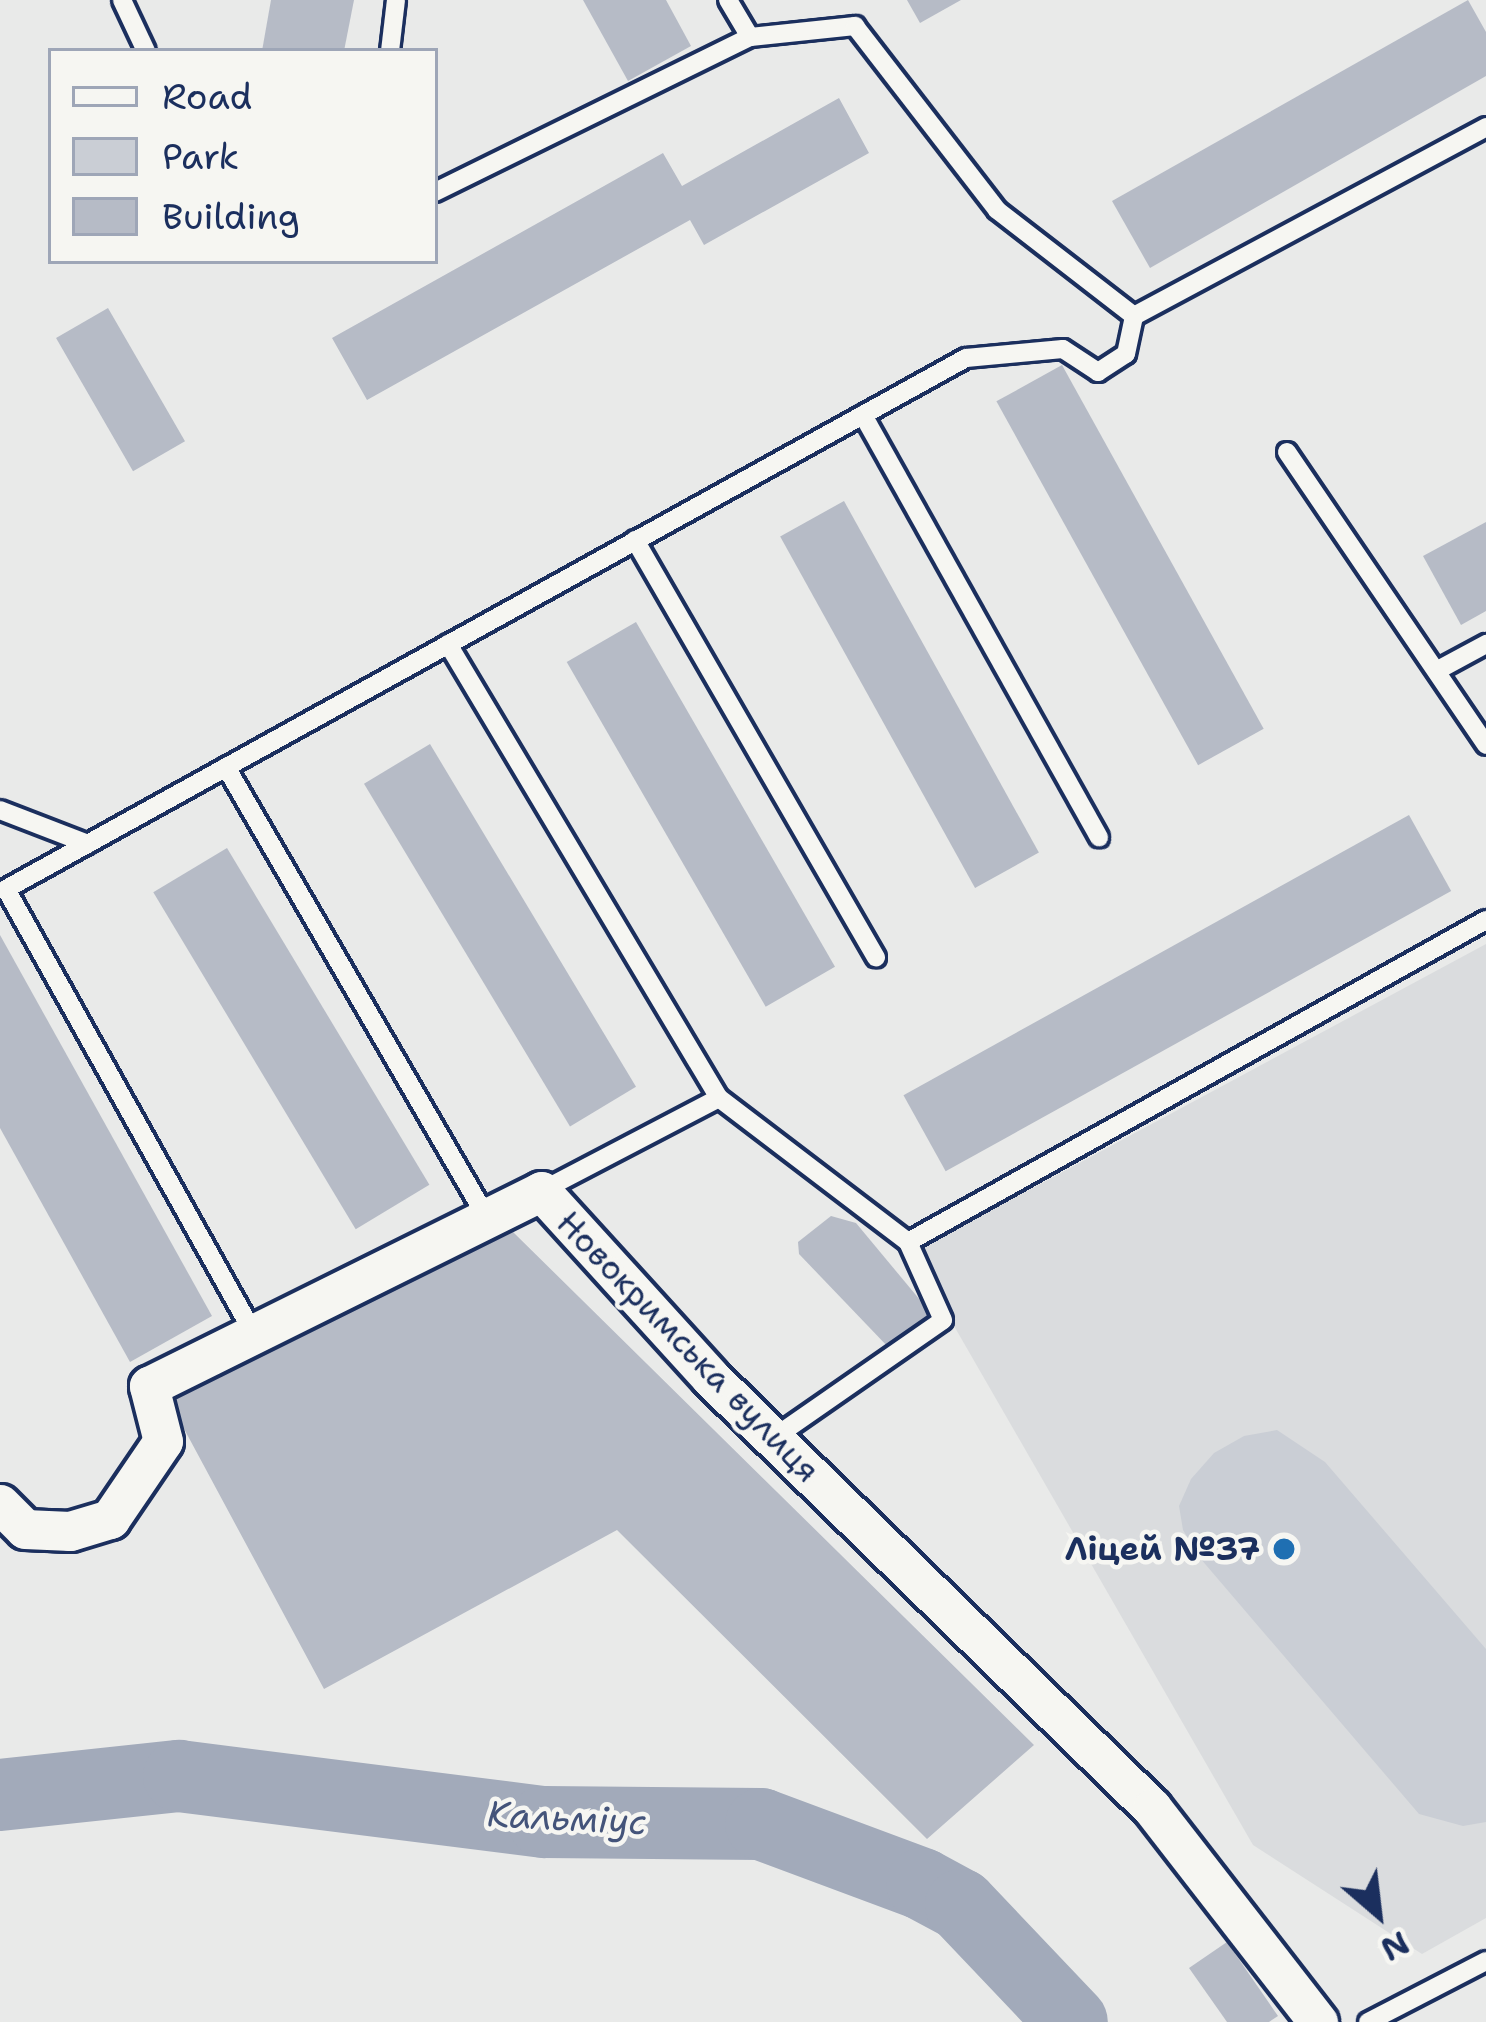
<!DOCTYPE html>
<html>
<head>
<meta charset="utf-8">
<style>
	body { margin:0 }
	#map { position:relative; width:1486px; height:2022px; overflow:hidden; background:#e9eae9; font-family:"Shantell Sans",sans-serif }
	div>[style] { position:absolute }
	.built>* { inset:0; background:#dadcde }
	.green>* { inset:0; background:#caced5 }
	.river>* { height:72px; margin:-36px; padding:0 36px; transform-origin:36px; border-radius:36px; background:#a2aaba }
	.building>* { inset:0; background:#b6bbc6; transform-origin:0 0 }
	.roads { filter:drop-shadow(3px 0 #1b2f5e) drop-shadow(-3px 0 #1b2f5e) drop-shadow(0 3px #1b2f5e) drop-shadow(0 -3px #1b2f5e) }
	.service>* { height:18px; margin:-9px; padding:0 9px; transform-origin:9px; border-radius:9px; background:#f6f6f2 }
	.minor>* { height:39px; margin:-19.5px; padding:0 19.5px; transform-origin:19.5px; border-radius:19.5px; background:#f6f6f2 }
	.dots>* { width:33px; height:33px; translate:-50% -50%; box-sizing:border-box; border:6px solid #f6f6f2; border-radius:50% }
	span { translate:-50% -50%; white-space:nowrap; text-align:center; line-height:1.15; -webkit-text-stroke:9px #f6f6f2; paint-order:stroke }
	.street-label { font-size:33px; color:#1b2f5e }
	.poi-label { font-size:33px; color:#1b2f5e; font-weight:700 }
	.right { translate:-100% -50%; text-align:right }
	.water-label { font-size:36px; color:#44547a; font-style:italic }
	.legend { position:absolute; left:48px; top:48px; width:390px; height:216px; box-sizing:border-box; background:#f6f6f2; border:3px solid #9ea6b7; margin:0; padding:15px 21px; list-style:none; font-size:36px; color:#1b2f5e }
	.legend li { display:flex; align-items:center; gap:24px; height:60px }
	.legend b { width:60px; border:3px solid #9ea6b7 }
	.north { position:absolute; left:1318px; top:1854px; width:120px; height:120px; -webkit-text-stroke:9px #f6f6f2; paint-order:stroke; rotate:152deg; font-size:33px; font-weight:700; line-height:48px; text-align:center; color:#1b2f5e }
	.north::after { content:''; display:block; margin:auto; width:42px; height:54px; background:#1b2f5e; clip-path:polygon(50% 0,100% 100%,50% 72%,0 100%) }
</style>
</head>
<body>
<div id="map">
	<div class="built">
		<div style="clip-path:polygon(1486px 944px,1486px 1918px,1422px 1954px,1253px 1845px,912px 1253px)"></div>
	</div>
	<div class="green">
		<div style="clip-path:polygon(1277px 1430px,1325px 1462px,1486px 1649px,1486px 1822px,1463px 1826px,1419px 1814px,1200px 1558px,1183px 1530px,1179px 1506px,1191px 1479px,1214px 1453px,1244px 1436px)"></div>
	</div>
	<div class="river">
		<div style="left:0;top:1795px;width:180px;rotate:-6.1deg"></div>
		<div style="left:179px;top:1776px;width:368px;rotate:7.2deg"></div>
		<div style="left:544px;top:1822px;width:217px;rotate:0.5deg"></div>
		<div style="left:761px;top:1824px;width:172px;rotate:20.4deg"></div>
		<div style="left:922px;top:1884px;width:44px;rotate:28.3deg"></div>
		<div style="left:961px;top:1905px;width:161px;rotate:46.5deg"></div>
	</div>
	<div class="building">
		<div style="clip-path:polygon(271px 0,354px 0,344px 51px,262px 51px)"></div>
		<div style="clip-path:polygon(583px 0,666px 0,691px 46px,628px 81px)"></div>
		<div style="clip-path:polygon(907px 0,961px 0,920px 23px)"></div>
		<div style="clip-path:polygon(1468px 0,1486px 32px,1486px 76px,1150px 268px,1112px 201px)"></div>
		<div style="clip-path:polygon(839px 98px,869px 153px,704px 245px,690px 220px,367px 400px,332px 338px,663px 153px,682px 186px)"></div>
		<div style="left:108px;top:308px;width:154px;height:60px;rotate:60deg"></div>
		<div style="left:1062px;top:365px;width:416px;height:75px;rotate:61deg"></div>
		<div style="left:844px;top:501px;width:402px;height:73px;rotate:61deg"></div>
		<div style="clip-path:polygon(1486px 522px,1486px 611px,1461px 625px,1423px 556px)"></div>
		<div style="left:636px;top:622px;width:398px;height:80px;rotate:60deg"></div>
		<div style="left:430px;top:744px;width:400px;height:77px;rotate:59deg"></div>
		<div style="left:1409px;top:815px;width:87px;height:578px;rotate:61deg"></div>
		<div style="left:227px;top:848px;width:393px;height:86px;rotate:59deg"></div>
		<div style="clip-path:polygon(0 935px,212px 1316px,130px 1362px,0 1128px)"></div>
		<div style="clip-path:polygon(831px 1216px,856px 1223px,935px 1318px,890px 1349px,799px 1254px,798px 1242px)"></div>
		<div style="clip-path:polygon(513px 1232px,1034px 1745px,927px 1839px,617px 1530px,324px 1689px,168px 1399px)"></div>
		<div style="clip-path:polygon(1227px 1942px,1278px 2016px,1269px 2022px,1227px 2022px,1189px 1968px)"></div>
	</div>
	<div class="roads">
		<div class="service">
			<div style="left:122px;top:0;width:56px;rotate:64.8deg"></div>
			<div style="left:750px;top:37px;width:106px;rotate:-6deg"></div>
			<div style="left:855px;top:26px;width:232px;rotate:52.3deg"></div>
			<div style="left:997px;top:210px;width:173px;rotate:37.7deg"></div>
			<div style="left:1134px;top:316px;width:400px;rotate:-28.2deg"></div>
			<div style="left:390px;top:51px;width:51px;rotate:-83.3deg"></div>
			<div style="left:435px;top:192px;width:351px;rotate:-26.2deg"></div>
			<div style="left:750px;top:37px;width:43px;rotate:-120.7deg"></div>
			<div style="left:863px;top:415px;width:484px;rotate:60.8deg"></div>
			<div style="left:1287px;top:452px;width:354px;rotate:55.8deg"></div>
			<div style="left:635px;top:540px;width:482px;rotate:60deg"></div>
			<div style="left:448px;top:644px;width:529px;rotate:59.17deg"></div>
			<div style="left:719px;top:1098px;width:201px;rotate:152.4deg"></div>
			<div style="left:1438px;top:670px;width:55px;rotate:-28.4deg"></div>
			<div style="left:226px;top:767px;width:521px;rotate:59.94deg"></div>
			<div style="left:0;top:810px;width:94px;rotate:21.1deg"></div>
			<div style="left:719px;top:1098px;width:238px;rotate:37.3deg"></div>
			<div style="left:908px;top:1242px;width:662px;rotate:-29.12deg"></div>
			<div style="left:254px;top:1334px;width:509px;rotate:-119.13deg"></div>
			<div style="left:6px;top:889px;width:1097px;rotate:-28.95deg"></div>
			<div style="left:966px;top:358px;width:97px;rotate:-5.3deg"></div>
			<div style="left:1063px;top:349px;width:42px;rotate:33.3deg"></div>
			<div style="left:1098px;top:372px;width:33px;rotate:-33deg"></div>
			<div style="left:1126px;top:354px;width:39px;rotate:-78deg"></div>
			<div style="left:772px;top:1439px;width:208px;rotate:-34.8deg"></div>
			<div style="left:943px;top:1320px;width:85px;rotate:-114.2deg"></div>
			<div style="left:1368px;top:2022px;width:133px;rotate:-27.3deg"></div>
		</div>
		<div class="minor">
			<div style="left:0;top:1504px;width:35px;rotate:45deg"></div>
			<div style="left:25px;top:1529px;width:45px;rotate:2.5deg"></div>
			<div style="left:70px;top:1531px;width:42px;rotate:-16.7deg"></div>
			<div style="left:110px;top:1519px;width:94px;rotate:-55.8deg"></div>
			<div style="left:163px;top:1441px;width:57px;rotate:-104.3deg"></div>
			<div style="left:149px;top:1386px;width:438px;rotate:-26.4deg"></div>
			<div style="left:541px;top:1191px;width:251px;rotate:47.7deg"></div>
			<div style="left:710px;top:1377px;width:617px;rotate:44.28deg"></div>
			<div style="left:1152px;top:1808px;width:271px;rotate:52.2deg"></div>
		</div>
	</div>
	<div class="dots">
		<div style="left:1284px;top:1549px;background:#1f6fb2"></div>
	</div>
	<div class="street-label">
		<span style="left:688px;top:1347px;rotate:46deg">Новокримська вулиця</span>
	</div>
	<div class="poi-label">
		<span class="right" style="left:1260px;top:1549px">Ліцей №37</span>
	</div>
	<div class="water-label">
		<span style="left:567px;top:1818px;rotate:3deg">Кальміус</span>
	</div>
	<ul class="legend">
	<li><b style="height:15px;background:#f6f6f2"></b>Road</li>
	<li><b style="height:33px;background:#caced5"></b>Park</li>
	<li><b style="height:33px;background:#b6bbc6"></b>Building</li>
	</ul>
	<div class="north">N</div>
</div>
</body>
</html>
